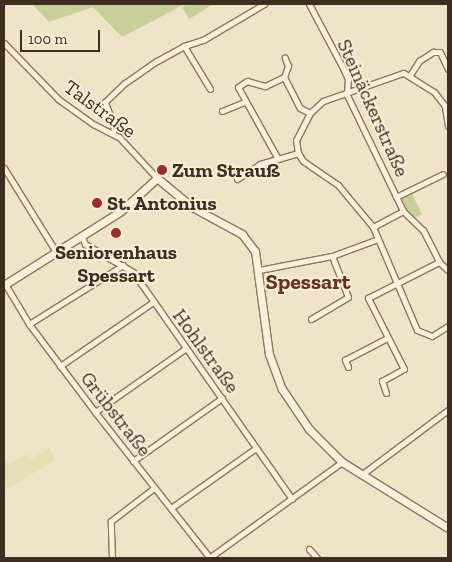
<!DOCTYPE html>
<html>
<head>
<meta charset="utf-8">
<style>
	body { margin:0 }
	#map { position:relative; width:452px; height:562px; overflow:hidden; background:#f0e4c8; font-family:"Zilla Slab",serif }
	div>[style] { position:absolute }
	.farmland>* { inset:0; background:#e6deb5 }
	.green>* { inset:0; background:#c9cf9b }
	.roads { filter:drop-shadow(1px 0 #8d765c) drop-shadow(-1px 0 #8d765c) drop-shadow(0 1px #8d765c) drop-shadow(0 -1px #8d765c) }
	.minor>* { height:5px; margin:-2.5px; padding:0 2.5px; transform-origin:2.5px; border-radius:2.5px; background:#faf1dc }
	.tertiary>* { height:7px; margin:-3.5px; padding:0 3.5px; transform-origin:3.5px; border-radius:3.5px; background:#faf1dc }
	.dots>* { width:14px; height:14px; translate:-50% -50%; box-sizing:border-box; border:2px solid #f7eed8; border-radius:50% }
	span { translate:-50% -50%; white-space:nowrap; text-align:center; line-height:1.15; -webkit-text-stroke:4px #f7eed8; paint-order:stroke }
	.street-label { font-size:20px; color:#3d2e20 }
	.poi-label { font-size:20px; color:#3d2e20; font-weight:700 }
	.left { translate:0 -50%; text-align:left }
	.quarter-label { font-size:22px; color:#6b2e1e; font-weight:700 }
	.frame { position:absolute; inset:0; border:5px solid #3d2e20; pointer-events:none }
	.scale { position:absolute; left:20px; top:30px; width:80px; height:22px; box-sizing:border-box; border:2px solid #3d2e20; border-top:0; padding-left:6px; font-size:15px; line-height:18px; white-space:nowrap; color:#3d2e20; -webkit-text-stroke:4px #f7eed8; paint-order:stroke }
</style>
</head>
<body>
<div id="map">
	<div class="farmland">
		<div style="clip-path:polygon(49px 448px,55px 460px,6px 490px,4px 457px,8px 465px,27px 454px,31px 459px)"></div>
	</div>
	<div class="green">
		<div style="clip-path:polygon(32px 4px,185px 4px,122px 37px,93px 7px,49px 22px)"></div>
		<div style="clip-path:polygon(188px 4px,214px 4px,189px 19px,182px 7px)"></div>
		<div style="clip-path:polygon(412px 194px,422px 214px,416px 217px,410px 216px,402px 199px)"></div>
	</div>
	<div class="roads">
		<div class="minor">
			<div style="left:309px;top:4px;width:70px;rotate:62deg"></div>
			<div style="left:342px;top:66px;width:14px;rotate:65deg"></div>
			<div style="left:348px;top:79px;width:16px;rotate:94deg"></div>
			<div style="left:347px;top:95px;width:129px;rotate:64.2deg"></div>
			<div style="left:403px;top:211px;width:28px;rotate:44deg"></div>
			<div style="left:423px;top:230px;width:36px;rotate:63deg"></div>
			<div style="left:439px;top:262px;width:12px;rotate:42deg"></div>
			<div style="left:4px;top:43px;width:78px;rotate:46deg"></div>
			<div style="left:58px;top:99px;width:43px;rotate:35.5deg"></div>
			<div style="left:93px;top:124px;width:29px;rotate:27deg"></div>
			<div style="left:119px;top:137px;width:56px;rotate:47.2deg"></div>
			<div style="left:184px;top:46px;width:50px;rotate:58.8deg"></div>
			<div style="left:410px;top:75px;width:17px;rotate:-57deg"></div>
			<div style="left:419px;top:61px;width:17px;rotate:-33deg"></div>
			<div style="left:433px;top:52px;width:7px"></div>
			<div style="left:440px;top:52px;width:19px;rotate:65deg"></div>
			<div style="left:284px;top:77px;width:35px;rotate:63deg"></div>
			<div style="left:300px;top:108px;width:11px;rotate:27deg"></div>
			<div style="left:284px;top:77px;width:12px;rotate:-70deg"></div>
			<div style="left:288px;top:66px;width:9px;rotate:-111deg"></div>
			<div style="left:222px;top:111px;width:24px;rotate:-22deg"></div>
			<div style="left:448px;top:126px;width:20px;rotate:-99deg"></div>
			<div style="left:445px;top:106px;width:18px;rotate:-128deg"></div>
			<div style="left:434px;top:92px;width:36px;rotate:-148deg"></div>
			<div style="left:403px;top:73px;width:85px;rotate:160.7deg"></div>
			<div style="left:323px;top:101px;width:18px;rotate:137deg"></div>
			<div style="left:310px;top:113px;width:30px;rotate:117deg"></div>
			<div style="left:296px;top:140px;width:13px;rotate:81deg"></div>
			<div style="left:298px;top:153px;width:9px;rotate:58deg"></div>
			<div style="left:303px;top:161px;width:42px;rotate:34.4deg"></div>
			<div style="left:338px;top:185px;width:55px;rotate:50.2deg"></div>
			<div style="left:373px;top:227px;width:112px;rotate:66.9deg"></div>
			<div style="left:417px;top:330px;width:16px;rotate:22deg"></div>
			<div style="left:432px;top:336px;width:19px;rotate:-32deg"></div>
			<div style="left:113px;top:133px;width:7px;rotate:-82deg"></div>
			<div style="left:114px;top:126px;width:26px;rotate:-111deg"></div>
			<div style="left:105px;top:102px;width:28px;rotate:-44deg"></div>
			<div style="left:125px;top:83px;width:39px;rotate:-35deg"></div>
			<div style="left:157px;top:61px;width:31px;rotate:-29deg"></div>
			<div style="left:184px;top:46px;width:20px;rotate:-18deg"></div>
			<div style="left:203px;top:40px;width:71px;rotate:-30.5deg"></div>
			<div style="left:278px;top:159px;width:82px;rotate:-119.1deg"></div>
			<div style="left:238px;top:87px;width:11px;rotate:-34deg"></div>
			<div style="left:247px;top:81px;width:19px;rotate:16deg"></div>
			<div style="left:265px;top:86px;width:21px;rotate:-25deg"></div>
			<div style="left:4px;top:168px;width:99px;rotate:58.2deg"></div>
			<div style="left:237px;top:179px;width:27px;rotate:-33deg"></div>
			<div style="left:260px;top:164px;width:40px;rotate:-16deg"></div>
			<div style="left:396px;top:197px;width:52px;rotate:-26.1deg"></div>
			<div style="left:373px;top:227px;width:34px;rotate:-28deg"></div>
			<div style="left:82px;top:237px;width:8px;rotate:67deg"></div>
			<div style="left:85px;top:244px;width:56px;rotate:30.3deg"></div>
			<div style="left:133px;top:272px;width:277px;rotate:55deg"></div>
			<div style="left:259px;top:270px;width:74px;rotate:-10.9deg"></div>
			<div style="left:332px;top:256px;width:49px;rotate:-20.3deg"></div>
			<div style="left:5px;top:284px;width:47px;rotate:59deg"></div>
			<div style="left:29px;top:324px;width:110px;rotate:53.1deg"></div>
			<div style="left:95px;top:412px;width:186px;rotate:51.8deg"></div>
			<div style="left:311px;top:319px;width:43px;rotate:-30.7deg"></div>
			<div style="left:348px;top:297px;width:44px;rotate:-111.3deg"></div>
			<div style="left:29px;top:324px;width:111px;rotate:-32.1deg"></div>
			<div style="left:60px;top:366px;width:113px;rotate:-34.5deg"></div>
			<div style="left:348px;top:367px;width:8px;rotate:-113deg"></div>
			<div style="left:345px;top:360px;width:47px;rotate:-27.6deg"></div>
			<div style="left:386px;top:393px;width:13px;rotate:-108deg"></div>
			<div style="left:382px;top:381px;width:25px;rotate:-29deg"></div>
			<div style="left:404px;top:369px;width:80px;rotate:-116.9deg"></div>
			<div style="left:368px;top:298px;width:80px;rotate:-26.9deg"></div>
			<div style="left:95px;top:412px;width:111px;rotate:-35.1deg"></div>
			<div style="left:133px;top:461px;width:109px;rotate:-35.3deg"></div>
			<div style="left:361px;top:475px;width:109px;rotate:-36.8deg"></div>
			<div style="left:171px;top:508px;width:104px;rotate:-35.2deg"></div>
			<div style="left:309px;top:549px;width:12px;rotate:48deg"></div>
			<div style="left:112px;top:558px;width:37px;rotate:-92deg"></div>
			<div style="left:111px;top:521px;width:54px;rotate:-37.5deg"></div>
			<div style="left:209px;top:558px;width:164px;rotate:-35.8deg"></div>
		</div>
		<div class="tertiary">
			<div style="left:4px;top:285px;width:138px;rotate:-32.3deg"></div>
			<div style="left:121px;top:211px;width:49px;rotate:-42.5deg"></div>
			<div style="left:157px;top:178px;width:45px;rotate:39.6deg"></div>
			<div style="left:192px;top:207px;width:57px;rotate:28.4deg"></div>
			<div style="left:242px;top:234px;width:21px;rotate:53deg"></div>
			<div style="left:255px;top:251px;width:104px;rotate:82.3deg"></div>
			<div style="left:269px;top:354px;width:37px;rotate:70deg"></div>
			<div style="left:282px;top:389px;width:48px;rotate:56deg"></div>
			<div style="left:309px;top:429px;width:47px;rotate:45deg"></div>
			<div style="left:342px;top:462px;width:125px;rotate:31.9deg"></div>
		</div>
	</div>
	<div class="dots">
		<div style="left:162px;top:170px;background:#9e2a2b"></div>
		<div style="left:97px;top:203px;background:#9e2a2b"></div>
		<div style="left:116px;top:233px;background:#9e2a2b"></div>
	</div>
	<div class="street-label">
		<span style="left:373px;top:108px;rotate:66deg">Steinäckerstraße</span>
		<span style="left:100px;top:109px;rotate:36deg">Talstraße</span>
		<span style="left:206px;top:351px;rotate:54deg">Hohlstraße</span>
		<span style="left:116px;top:414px;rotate:52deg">Grübstraße</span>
	</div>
	<div class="poi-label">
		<span class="left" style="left:172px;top:170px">Zum Strauß</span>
		<span class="left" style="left:107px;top:203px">St. Antonius</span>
		<span style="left:116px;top:264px">Seniorenhaus<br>Spessart</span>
	</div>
	<div class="quarter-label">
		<span style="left:308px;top:282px">Spessart</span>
	</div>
	<div class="frame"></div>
	<div class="scale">100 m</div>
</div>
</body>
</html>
